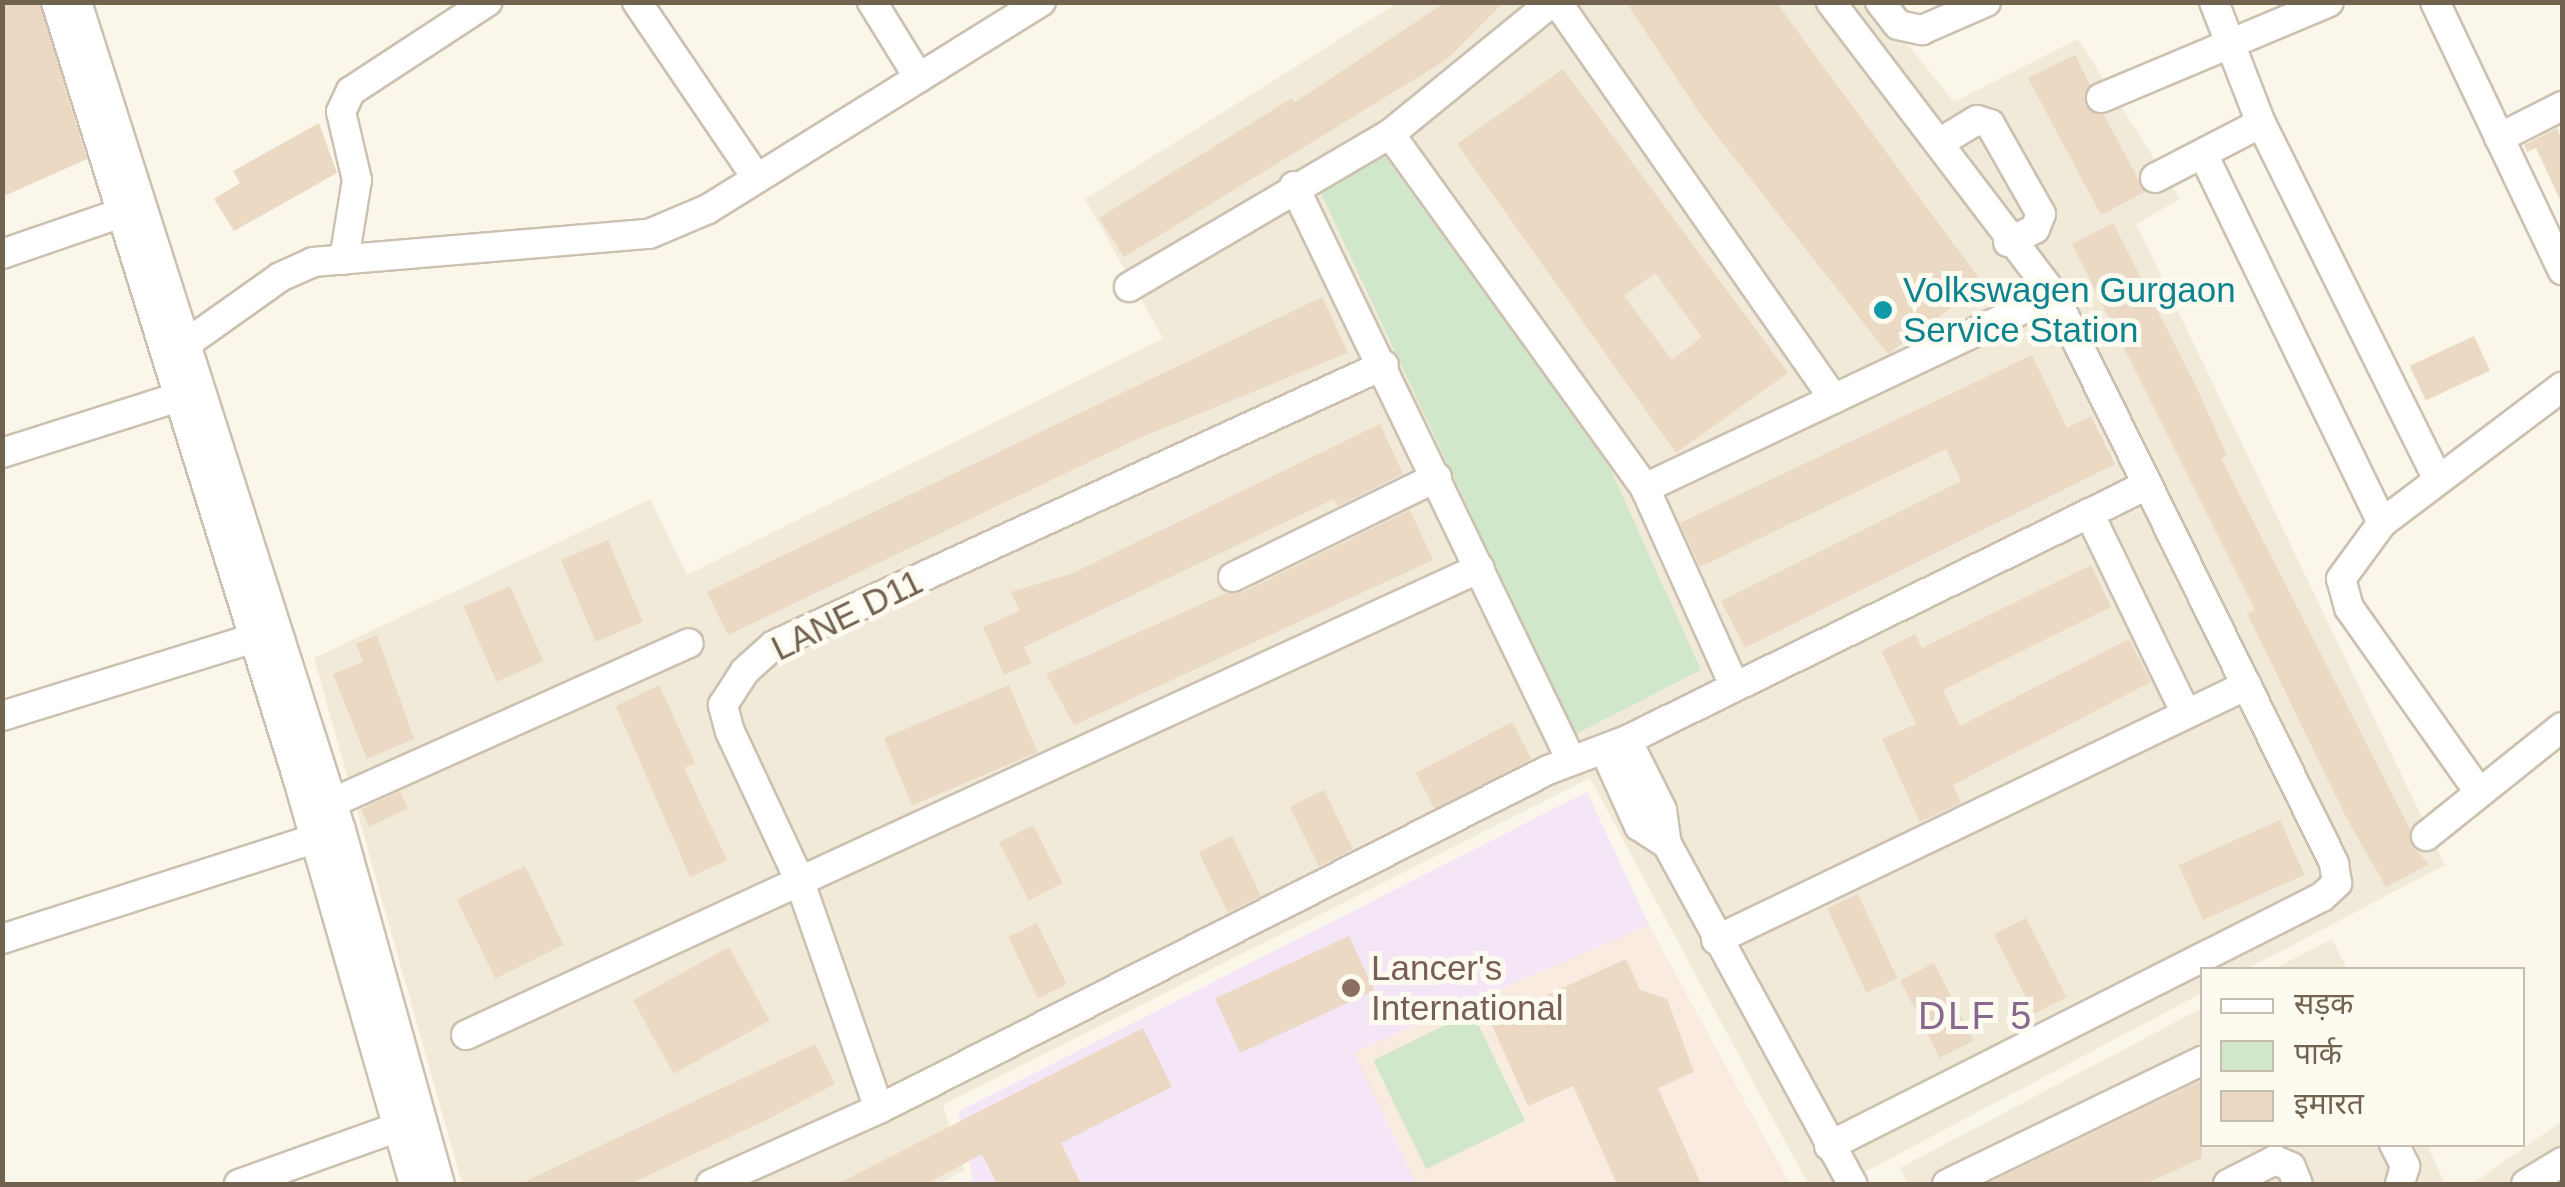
<!DOCTYPE html>
<html>
<head>
<meta charset="utf-8">
<style>
	body { margin:0 }
	#map { position:relative; width:2565px; height:1187px; overflow:hidden; background:#faf7ea; font-family:Helvetica,"Noto Sans Devanagari",sans-serif }
	div>[style] { position:absolute }
	.residential>* { inset:0; background:#f1ead9 }
	.commercial>* { inset:0; background:#f9ebdf }
	.education>* { inset:0; background:#f4e6f7 }
	.green>* { inset:0; background:#d1e7ca; transform-origin:0 0 }
	.building>* { inset:0; background:#ebd9c3; transform-origin:0 0 }
	.roads { filter:drop-shadow(2px 0 #ccc1b1) drop-shadow(-2px 0 #ccc1b1) drop-shadow(0 2px #ccc1b1) drop-shadow(0 -2px #ccc1b1) }
	.street>* { height:28px; margin:-14px; padding:0 14px; transform-origin:14px; border-radius:14px; background:#fff }
	.dots>* { width:28px; height:28px; translate:-50% -50%; box-sizing:border-box; border:5px solid #fdfaf0; border-radius:50% }
	span { translate:-50% -50%; white-space:nowrap; text-align:center; line-height:1.15; -webkit-text-stroke:10px #fdfaf0; paint-order:stroke }
	.culture-label { font-size:35px; color:#0d838f }
	.left { translate:0 -50%; text-align:left }
	.street-label { font-size:35px; color:#726250 }
	.education-label { font-size:35px; color:#785e54 }
	.neighbourhood-label { font-size:38px; color:#88688e; letter-spacing:2.5px }
	.frame { position:absolute; inset:0; border:5px solid #726250; pointer-events:none }
	.legend { position:absolute; left:2200px; top:967px; width:325px; height:180px; box-sizing:border-box; background:#fdfaf0; border:2px solid #c5bdb0; margin:0; padding:12px 18px; list-style:none; font-size:30px; color:#726250 }
	.legend li { display:flex; align-items:center; gap:20px; height:50px }
	.legend b { width:50px; border:2px solid #c5bdb0 }
</style>
</head>
<body>
<div id="map">
	<div class="residential">
		<div style="clip-path:polygon(1397px 3px,1875px 3px,1954px 102px,2078px 39px,2180px 199px,2136px 224px,2445px 865px,2247px 969px,2202px 970px,2202px 993px,1842px 1184px,1808px 1184px,1590px 778px,943px 1105px,964px 1170px,939px 1184px,462px 1184px,314px 658px,650px 499px,687px 575px,1163px 338px,1085px 199px)"></div>
		<div style="clip-path:polygon(2332px 939px,2347px 969px,2274px 969px)"></div>
		<div style="clip-path:polygon(2202px 1008px,2202px 1144px,2427px 1145px,2445px 1184px,1908px 1184px,1900px 1168px)"></div>
		<div style="clip-path:polygon(2562px 1121px,2562px 1184px,2472px 1184px)"></div>
	</div>
	<div class="commercial">
		<div style="clip-path:polygon(1649px 925px,1790px 1184px,1416px 1184px,1353px 1052px)"></div>
	</div>
	<div class="education">
		<div style="clip-path:polygon(1587px 792px,1649px 925px,1354px 1052px,1416px 1184px,964px 1184px,973px 1179px,958px 1112px)"></div>
	</div>
	<div class="green">
		<div style="clip-path:polygon(1384px 155px,1609px 466px,1701px 670px,1574px 735px,1320px 191px)"></div>
		<div style="left:1472px;top:1012px;width:121px;height:110px;rotate:64deg"></div>
	</div>
	<div class="building">
		<div style="clip-path:polygon(2px 2px,39px 2px,87px 159px,2px 197px)"></div>
		<div style="clip-path:polygon(1446px 2px,1504px 2px,1446px 60px,1124px 257px,1099px 218px,1292px 98px,1295px 102px)"></div>
		<div style="clip-path:polygon(1626px 2px,1776px 2px,1983px 284px,1888px 354px,1703px 118px)"></div>
		<div style="clip-path:polygon(2075px 55px,2090px 85px,2085px 106px,2104px 115px,2145px 192px,2101px 215px,2028px 78px)"></div>
		<div style="clip-path:polygon(evenodd,1563px 69px,1788px 373px,1676px 453px,1457px 144px,1563px 69px,1655px 273px,1702px 337px,1672px 360px,1624px 296px,1655px 273px)"></div>
		<div style="clip-path:polygon(319px 123px,337px 173px,234px 231px,214px 199px,240px 183px,233px 171px)"></div>
		<div style="clip-path:polygon(2557px 128px,2562px 140px,2562px 204px,2536px 148px,2527px 152px,2524px 145px)"></div>
		<div style="clip-path:polygon(2113px 223px,2197px 388px,2227px 456px,2221px 458px,2410px 829px,2412px 846px,2429px 864px,2386px 887px,2346px 817px,2247px 613px,2255px 610px,2072px 244px)"></div>
		<div style="clip-path:polygon(1322px 297px,1348px 353px,1137px 439px,728px 635px,707px 592px)"></div>
		<div style="left:2474px;top:336px;width:38px;height:71px;rotate:65deg"></div>
		<div style="clip-path:polygon(2032px 355px,2067px 428px,2091px 416px,2115px 464px,1745px 648px,1721px 601px,1961px 481px,1946px 449px,1700px 567px,1680px 523px)"></div>
		<div style="clip-path:polygon(1380px 424px,1403px 474px,1338px 506px,1334px 499px,1024px 647px,1032px 663px,1004px 675px,983px 627px,1020px 611px,1011px 592px,1073px 573px)"></div>
		<div style="clip-path:polygon(1410px 510px,1433px 560px,1074px 725px,1046px 674px,1226px 593px,1241px 593px)"></div>
		<div style="left:608px;top:540px;width:89px;height:51px;rotate:67deg"></div>
		<div style="clip-path:polygon(2091px 565px,2111px 607px,1943px 690px,1960px 726px,2129px 639px,2151px 682px,1953px 785px,1961px 803px,1920px 822px,1882px 739px,1916px 724px,1881px 651px,1915px 634px,1922px 648px)"></div>
		<div style="left:510px;top:586px;width:82px;height:51px;rotate:66deg"></div>
		<div style="clip-path:polygon(377px 635px,414px 739px,367px 759px,333px 674px,363px 662px,356px 644px)"></div>
		<div style="clip-path:polygon(659px 685px,695px 763px,684px 768px,727px 860px,690px 877px,616px 706px)"></div>
		<div style="left:1009px;top:685px;width:73px;height:136px;rotate:67deg"></div>
		<div style="left:1512px;top:722px;width:42px;height:109px;rotate:62deg"></div>
		<div style="left:1324px;top:790px;width:66px;height:38px;rotate:64deg"></div>
		<div style="left:400px;top:791px;width:19px;height:43px;rotate:65deg"></div>
		<div style="left:2280px;top:820px;width:60px;height:111px;rotate:66deg"></div>
		<div style="left:1033px;top:825px;width:65px;height:38px;rotate:63deg"></div>
		<div style="left:1232px;top:836px;width:67px;height:37px;rotate:64deg"></div>
		<div style="left:525px;top:866px;width:88px;height:76px;rotate:64deg"></div>
		<div style="left:1858px;top:894px;width:93px;height:34px;rotate:65deg"></div>
		<div style="left:2026px;top:918px;width:89px;height:36px;rotate:63deg"></div>
		<div style="left:1037px;top:923px;width:68px;height:32px;rotate:64deg"></div>
		<div style="left:1349px;top:936px;width:60px;height:148px;rotate:65deg"></div>
		<div style="left:729px;top:947px;width:84px;height:110px;rotate:61deg"></div>
		<div style="clip-path:polygon(1626px 959px,1640px 990px,1667px 999px,1694px 1072px,1658px 1088px,1701px 1184px,1617px 1184px,1573px 1086px,1528px 1106px,1490px 1021px)"></div>
		<div style="left:1934px;top:963px;width:87px;height:38px;rotate:63deg"></div>
		<div style="clip-path:polygon(1143px 1028px,1172px 1087px,1061px 1143px,1081px 1184px,997px 1184px,982px 1154px,926px 1184px,837px 1184px)"></div>
		<div style="clip-path:polygon(815px 1044px,835px 1084px,768px 1119px,630px 1184px,520px 1184px)"></div>
		<div style="clip-path:polygon(2202px 1080px,2202px 1158px,2145px 1184px,1986px 1184px)"></div>
	</div>
	<div class="roads">
		<div class="street">
			<div style="left:56px;top:2px;width:811px;rotate:72.71deg"></div>
			<div style="left:297px;top:776px;width:424px;rotate:74deg"></div>
			<div style="left:77px;top:2px;width:869px;rotate:72.32deg"></div>
			<div style="left:341px;top:830px;width:368px;rotate:74.4deg"></div>
			<div style="left:637px;top:2px;width:212px;rotate:55.8deg"></div>
			<div style="left:872px;top:2px;width:89px;rotate:58.3deg"></div>
			<div style="left:1557px;top:2px;width:484px;rotate:55.1deg"></div>
			<div style="left:1880px;top:2px;width:29px;rotate:52deg"></div>
			<div style="left:1898px;top:25px;width:25px;rotate:12deg"></div>
			<div style="left:1922px;top:30px;width:70px;rotate:-23.6deg"></div>
			<div style="left:2214px;top:2px;width:130px;rotate:68.8deg"></div>
			<div style="left:2261px;top:123px;width:398px;rotate:63.6deg"></div>
			<div style="left:2435px;top:2px;width:297px;rotate:64.6deg"></div>
			<div style="left:2101px;top:98px;width:247px;rotate:-22.8deg"></div>
			<div style="left:1390px;top:134px;width:436px;rotate:54.2deg"></div>
			<div style="left:1645px;top:488px;width:214px;rotate:65.7deg"></div>
			<div style="left:2499px;top:138px;width:71px;rotate:-26.9deg"></div>
			<div style="left:1939px;top:143px;width:44px;rotate:-31.2deg"></div>
			<div style="left:1977px;top:120px;width:14px;rotate:17deg"></div>
			<div style="left:1990px;top:124px;width:103px;rotate:60.5deg"></div>
			<div style="left:2041px;top:214px;width:16px;rotate:112deg"></div>
			<div style="left:2035px;top:229px;width:30px;rotate:154deg"></div>
			<div style="left:2203px;top:154px;width:410px;rotate:64.1deg"></div>
			<div style="left:2155px;top:178px;width:119px;rotate:-27.4deg"></div>
			<div style="left:1294px;top:186px;width:637px;rotate:64.24deg"></div>
			<div style="left:2px;top:254px;width:139px;rotate:-19deg"></div>
			<div style="left:344px;top:260px;width:81px;rotate:-80.8deg"></div>
			<div style="left:357px;top:180px;width:70px;rotate:-103.2deg"></div>
			<div style="left:341px;top:112px;width:23px;rotate:-65deg"></div>
			<div style="left:351px;top:91px;width:163px;rotate:-33.2deg"></div>
			<div style="left:1129px;top:287px;width:303px;rotate:-30.4deg"></div>
			<div style="left:1390px;top:134px;width:209px;rotate:-39.2deg"></div>
			<div style="left:183px;top:346px;width:119px;rotate:-35.4deg"></div>
			<div style="left:280px;top:277px;width:36px;rotate:-24deg"></div>
			<div style="left:313px;top:262px;width:337px;rotate:-4.8deg"></div>
			<div style="left:649px;top:234px;width:64px;rotate:-23deg"></div>
			<div style="left:708px;top:209px;width:392px;rotate:-31.9deg"></div>
			<div style="left:2px;top:453px;width:198px;rotate:-17.6deg"></div>
			<div style="left:1645px;top:488px;width:452px;rotate:-25.3deg"></div>
			<div style="left:2089px;top:513px;width:223px;rotate:64.2deg"></div>
			<div style="left:1233px;top:577px;width:227px;rotate:-26.1deg"></div>
			<div style="left:2px;top:716px;width:281px;rotate:-17.2deg"></div>
			<div style="left:1627px;top:740px;width:78px;rotate:63.4deg"></div>
			<div style="left:1662px;top:810px;width:34px;rotate:82deg"></div>
			<div style="left:1667px;top:844px;width:387px;rotate:61.4deg"></div>
			<div style="left:1604px;top:749px;width:85px;rotate:65.6deg"></div>
			<div style="left:1639px;top:826px;width:33px;rotate:33deg"></div>
			<div style="left:2479px;top:792px;width:225px;rotate:-125.2deg"></div>
			<div style="left:2349px;top:608px;width:30px;rotate:-105deg"></div>
			<div style="left:2341px;top:579px;width:69px;rotate:-53.8deg"></div>
			<div style="left:2382px;top:523px;width:226px;rotate:-37.1deg"></div>
			<div style="left:318px;top:809px;width:406px;rotate:-24.1deg"></div>
			<div style="left:2426px;top:836px;width:174px;rotate:-38.7deg"></div>
			<div style="left:2px;top:939px;width:344px;rotate:-17.8deg"></div>
			<div style="left:1716px;top:940px;width:589px;rotate:-25.65deg"></div>
			<div style="left:466px;top:1035px;width:1116px;rotate:-24.73deg"></div>
			<div style="left:879px;top:1109px;width:244px;rotate:-109.2deg"></div>
			<div style="left:799px;top:879px;width:162px;rotate:-115.1deg"></div>
			<div style="left:730px;top:732px;width:28px;rotate:-105deg"></div>
			<div style="left:723px;top:705px;width:40px;rotate:-57.1deg"></div>
			<div style="left:745px;top:671px;width:39px;rotate:-42deg"></div>
			<div style="left:774px;top:645px;width:671px;rotate:-24.66deg"></div>
			<div style="left:2394px;top:1144px;width:25px;rotate:63deg"></div>
			<div style="left:2405px;top:1166px;width:19px;rotate:106deg"></div>
			<div style="left:1829px;top:1146px;width:552px;rotate:-26.8deg"></div>
			<div style="left:2322px;top:897px;width:21px;rotate:-43deg"></div>
			<div style="left:2337px;top:883px;width:20px;rotate:-99deg"></div>
			<div style="left:2334px;top:863px;width:633px;rotate:-116.24deg"></div>
			<div style="left:2054px;top:295px;width:368px;rotate:-127.3deg"></div>
			<div style="left:239px;top:1184px;width:187px;rotate:-19.7deg"></div>
			<div style="left:711px;top:1184px;width:184px;rotate:-24.1deg"></div>
			<div style="left:879px;top:1109px;width:750px;rotate:-26.87deg"></div>
			<div style="left:1548px;top:770px;width:85px;rotate:-20.8deg"></div>
			<div style="left:1627px;top:740px;width:577px;rotate:-26.12deg"></div>
			<div style="left:1947px;top:1184px;width:283px;rotate:-25.8deg"></div>
			<div style="left:2228px;top:1184px;width:53px;rotate:-27.1deg"></div>
			<div style="left:2275px;top:1160px;width:17px;rotate:24deg"></div>
			<div style="left:2291px;top:1167px;width:18px;rotate:68deg"></div>
			<div style="left:2526px;top:1184px;width:42px;rotate:-31.4deg"></div>
		</div>
	</div>
	<div class="dots">
		<div style="left:1883px;top:310px;background:#0f9aa8"></div>
		<div style="left:1351px;top:988px;background:#8d6e63"></div>
	</div>
	<div class="culture-label">
		<span class="left" style="left:1903px;top:310px">Volkswagen Gurgaon<br>Service Station</span>
	</div>
	<div class="street-label">
		<span style="left:847px;top:615px;rotate:-26deg">LANE D11</span>
	</div>
	<div class="education-label">
		<span class="left" style="left:1371px;top:988px">Lancer's<br>International</span>
	</div>
	<div class="neighbourhood-label">
		<span style="left:1976px;top:1017px">DLF 5</span>
	</div>
	<div class="frame"></div>
	<ul class="legend">
	<li><b style="height:12px;background:#fff"></b>सड़क</li>
	<li><b style="height:28px;background:#d1e7ca"></b>पार्क</li>
	<li><b style="height:28px;background:#ebd9c3"></b>इमारत</li>
	</ul>
</div>
</body>
</html>
